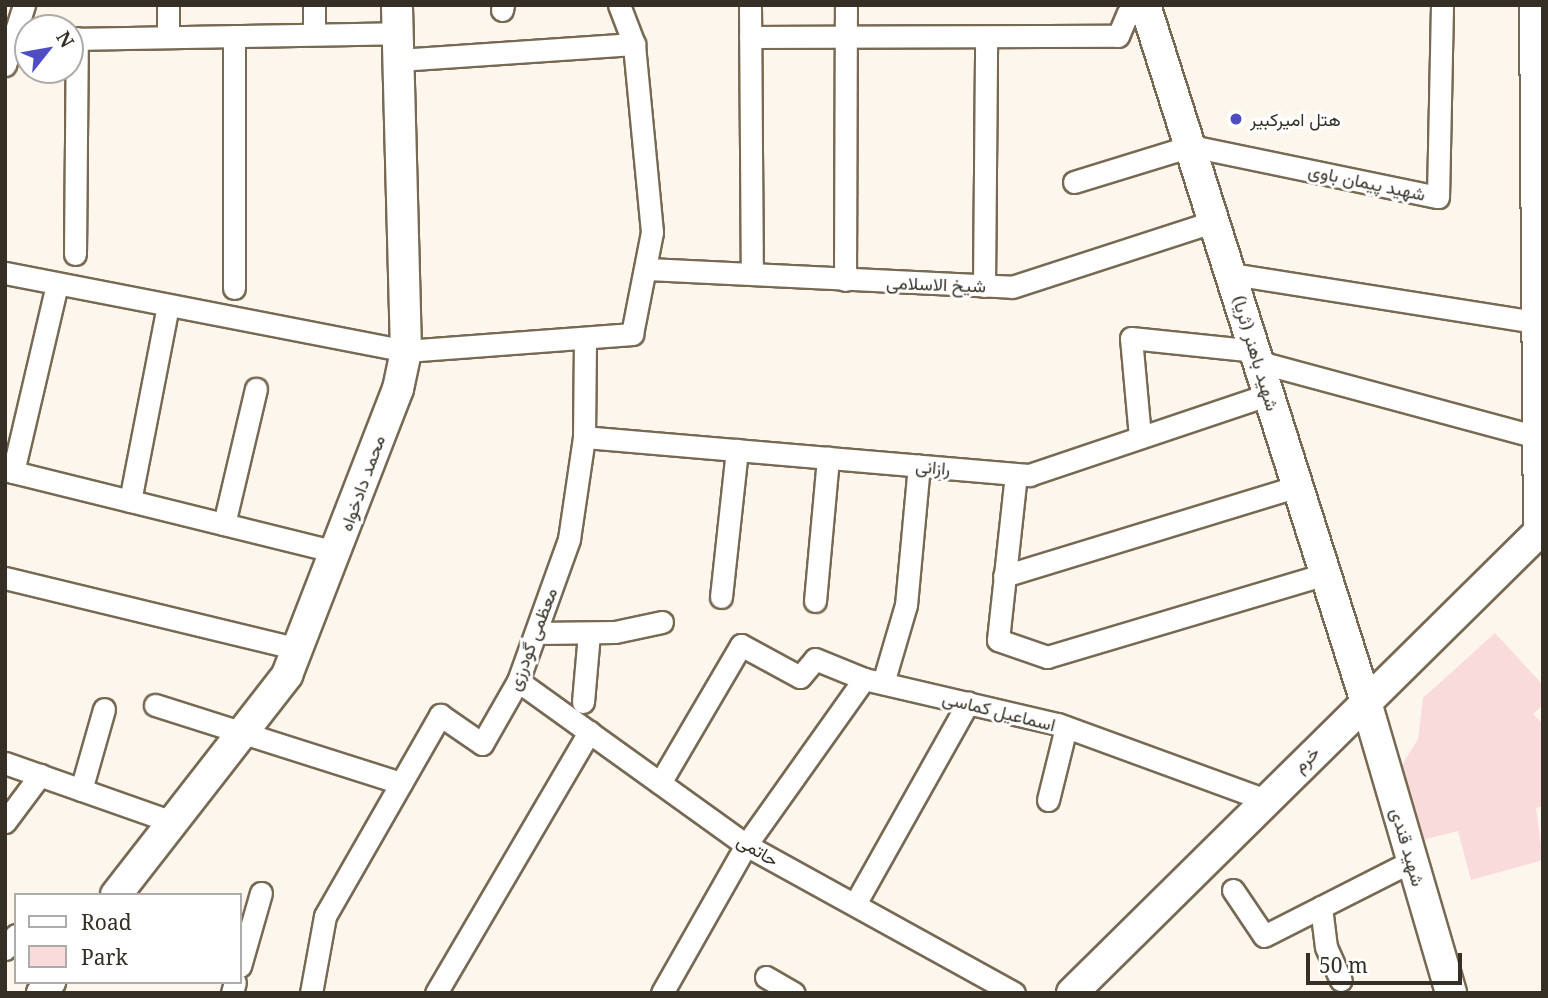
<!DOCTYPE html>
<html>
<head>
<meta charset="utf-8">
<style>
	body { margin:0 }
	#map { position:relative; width:1548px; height:998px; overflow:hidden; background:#fdf6ec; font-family:"Noto Serif",Vazirmatn,serif }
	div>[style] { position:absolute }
	.green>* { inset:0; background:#fadbdc }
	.roads { filter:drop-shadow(2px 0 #776953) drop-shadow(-2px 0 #776953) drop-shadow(0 2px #776953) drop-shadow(0 -2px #776953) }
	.street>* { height:21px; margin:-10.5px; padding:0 10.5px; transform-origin:10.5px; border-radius:10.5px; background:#fff }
	.secondary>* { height:30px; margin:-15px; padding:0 15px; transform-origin:15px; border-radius:15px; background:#fff }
	.dots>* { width:19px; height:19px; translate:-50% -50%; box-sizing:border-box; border:4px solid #fff; border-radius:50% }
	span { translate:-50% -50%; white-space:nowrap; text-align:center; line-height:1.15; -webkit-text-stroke:6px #fff; paint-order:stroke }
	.poi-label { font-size:18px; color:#352f25 }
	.left { translate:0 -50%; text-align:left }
	.street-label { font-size:18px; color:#352f25 }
	.frame { position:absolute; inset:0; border:7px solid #352f25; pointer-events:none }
	.legend { position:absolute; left:14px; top:893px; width:228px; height:91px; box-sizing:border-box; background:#fff; border:2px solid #aeaca8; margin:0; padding:9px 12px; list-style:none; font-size:21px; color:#352f25 }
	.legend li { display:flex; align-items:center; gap:14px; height:35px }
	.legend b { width:35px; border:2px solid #aeaca8 }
	.north { position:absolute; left:14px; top:14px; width:70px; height:70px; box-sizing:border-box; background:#fff; border:2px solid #aeaca8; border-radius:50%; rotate:59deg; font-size:19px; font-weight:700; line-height:28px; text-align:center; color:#352f25 }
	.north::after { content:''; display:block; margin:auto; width:24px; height:32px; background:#504dc4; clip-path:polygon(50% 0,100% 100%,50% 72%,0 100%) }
	.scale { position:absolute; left:1306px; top:953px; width:156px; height:32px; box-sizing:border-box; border:4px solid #352f25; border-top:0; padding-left:9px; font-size:21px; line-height:24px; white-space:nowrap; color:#352f25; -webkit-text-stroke:5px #fff; paint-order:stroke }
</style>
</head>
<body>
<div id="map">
	<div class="green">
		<div style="clip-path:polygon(1495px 633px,1543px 685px,1543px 705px,1533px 714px,1543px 724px,1543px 806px,1536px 808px,1543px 860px,1471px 880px,1458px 831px,1422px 840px,1402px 765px,1418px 739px,1423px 698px)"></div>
	</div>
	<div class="roads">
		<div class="street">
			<div style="left:314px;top:5px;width:29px;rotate:90deg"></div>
			<div style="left:750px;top:5px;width:269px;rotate:89.6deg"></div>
			<div style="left:1530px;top:5px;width:531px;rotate:89.57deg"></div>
			<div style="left:502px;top:10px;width:5px;rotate:-79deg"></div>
			<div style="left:168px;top:37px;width:32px;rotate:-90deg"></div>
			<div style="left:750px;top:37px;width:368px;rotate:-0.2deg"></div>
			<div style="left:1118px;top:36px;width:25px;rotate:-67deg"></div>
			<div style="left:1128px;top:13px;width:19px;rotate:-16deg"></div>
			<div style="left:70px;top:39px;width:328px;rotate:-1deg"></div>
			<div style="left:398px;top:60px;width:237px;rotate:-3.9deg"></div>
			<div style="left:5px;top:65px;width:63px;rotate:-72.4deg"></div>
			<div style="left:1074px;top:182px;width:122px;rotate:-17.1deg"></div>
			<div style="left:1191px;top:146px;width:252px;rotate:11.7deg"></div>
			<div style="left:1438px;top:197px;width:192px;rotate:-88.8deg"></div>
			<div style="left:75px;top:254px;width:216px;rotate:-89.5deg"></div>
			<div style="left:648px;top:269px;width:364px;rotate:2.8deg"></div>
			<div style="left:1012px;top:287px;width:213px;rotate:-18deg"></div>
			<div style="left:5px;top:273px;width:409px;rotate:11deg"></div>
			<div style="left:406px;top:351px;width:227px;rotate:-4.3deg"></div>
			<div style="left:632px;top:334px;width:104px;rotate:-78.9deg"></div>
			<div style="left:652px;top:232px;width:189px;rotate:-95.5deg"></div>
			<div style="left:634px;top:44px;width:42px;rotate:-111deg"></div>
			<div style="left:1232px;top:274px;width:306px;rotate:9deg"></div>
			<div style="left:845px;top:280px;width:275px;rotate:-89.8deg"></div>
			<div style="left:984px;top:286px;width:247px;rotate:-89.5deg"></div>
			<div style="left:234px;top:288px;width:252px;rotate:-90deg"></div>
			<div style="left:1259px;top:362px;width:285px;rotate:15.1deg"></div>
			<div style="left:584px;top:437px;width:447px;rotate:4.9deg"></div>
			<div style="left:1029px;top:475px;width:253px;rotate:-18.6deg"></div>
			<div style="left:1140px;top:437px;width:99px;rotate:-95.2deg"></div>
			<div style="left:1131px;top:338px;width:126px;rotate:5.9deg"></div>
			<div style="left:5px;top:470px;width:341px;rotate:13.9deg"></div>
			<div style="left:13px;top:472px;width:193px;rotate:-76.8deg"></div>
			<div style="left:1016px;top:474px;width:167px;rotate:96.2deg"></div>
			<div style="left:998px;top:640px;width:52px;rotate:19.1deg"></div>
			<div style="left:1047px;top:657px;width:291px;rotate:-16.6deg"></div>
			<div style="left:130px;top:501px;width:199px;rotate:-79deg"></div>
			<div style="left:224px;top:524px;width:139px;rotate:-76.7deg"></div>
			<div style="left:1004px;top:576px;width:307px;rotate:-17deg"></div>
			<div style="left:5px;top:578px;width:301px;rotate:13.6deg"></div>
			<div style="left:721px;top:597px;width:148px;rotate:-83.8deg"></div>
			<div style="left:815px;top:601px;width:144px;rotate:-84.8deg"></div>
			<div style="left:536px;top:633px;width:79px;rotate:-0.7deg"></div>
			<div style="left:615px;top:632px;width:48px;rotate:-12deg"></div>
			<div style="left:518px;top:681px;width:281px;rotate:35.7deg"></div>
			<div style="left:746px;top:845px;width:306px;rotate:28.9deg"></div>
			<div style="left:883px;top:683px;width:81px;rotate:-73.6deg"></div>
			<div style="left:906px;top:605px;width:140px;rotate:-84.7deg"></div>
			<div style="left:583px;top:702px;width:68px;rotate:-85deg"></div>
			<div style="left:155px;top:705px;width:258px;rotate:17.6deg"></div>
			<div style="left:5px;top:763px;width:178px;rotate:19.4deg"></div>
			<div style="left:660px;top:783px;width:160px;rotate:-59.6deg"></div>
			<div style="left:741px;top:645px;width:67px;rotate:28.5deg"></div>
			<div style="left:800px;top:677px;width:23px;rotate:-50deg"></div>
			<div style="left:815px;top:659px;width:53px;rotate:22.2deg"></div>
			<div style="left:864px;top:679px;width:199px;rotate:13.1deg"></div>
			<div style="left:1058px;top:724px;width:221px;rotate:20.1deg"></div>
			<div style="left:81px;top:790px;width:84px;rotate:-74.1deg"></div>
			<div style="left:1048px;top:800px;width:75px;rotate:-76.1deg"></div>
			<div style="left:5px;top:822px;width:59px;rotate:-53.3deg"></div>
			<div style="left:1233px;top:890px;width:55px;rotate:56deg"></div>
			<div style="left:1264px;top:936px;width:166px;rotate:-26.9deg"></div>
			<div style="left:855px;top:904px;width:231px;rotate:-60.7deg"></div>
			<div style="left:1321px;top:907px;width:40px;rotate:82.9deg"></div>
			<div style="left:1326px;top:947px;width:36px;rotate:66deg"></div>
			<div style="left:5px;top:949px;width:18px;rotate:-52deg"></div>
			<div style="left:240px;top:966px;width:76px;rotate:-74deg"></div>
			<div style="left:766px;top:977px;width:32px;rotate:30deg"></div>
			<div style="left:232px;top:993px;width:11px;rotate:-75deg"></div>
			<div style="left:311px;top:993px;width:78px;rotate:-79.7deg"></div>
			<div style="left:325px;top:916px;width:232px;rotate:-60.2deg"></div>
			<div style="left:440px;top:715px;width:51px;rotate:34.6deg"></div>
			<div style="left:482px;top:744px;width:73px;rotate:-60.3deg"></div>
			<div style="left:518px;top:681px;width:151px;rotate:-70.2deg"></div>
			<div style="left:569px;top:539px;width:103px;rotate:-81.6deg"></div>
			<div style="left:584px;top:437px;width:99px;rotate:-89.4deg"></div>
			<div style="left:436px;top:993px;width:303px;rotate:-59.6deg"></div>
			<div style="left:662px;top:993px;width:170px;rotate:-60.4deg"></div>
			<div style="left:746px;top:845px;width:204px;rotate:-54.6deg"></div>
		</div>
		<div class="secondary">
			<div style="left:1145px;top:5px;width:731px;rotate:72.41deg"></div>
			<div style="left:1366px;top:702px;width:303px;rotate:73.7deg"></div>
			<div style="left:116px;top:895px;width:279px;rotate:-52.1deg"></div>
			<div style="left:287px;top:675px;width:307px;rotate:-68.8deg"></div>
			<div style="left:398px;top:389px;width:39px;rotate:-78deg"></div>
			<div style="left:406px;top:351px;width:346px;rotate:-91.5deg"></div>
			<div style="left:42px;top:993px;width:14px;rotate:-54deg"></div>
			<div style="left:1072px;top:993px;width:662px;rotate:-44.63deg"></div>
		</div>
	</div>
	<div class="dots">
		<div style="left:1236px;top:119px;background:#504dc4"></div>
	</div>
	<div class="poi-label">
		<span class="left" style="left:1250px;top:119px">هتل امیرکبیر</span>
	</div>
	<div class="street-label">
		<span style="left:1367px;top:182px;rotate:12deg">شهید پیمان باوی</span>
		<span style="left:936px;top:284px;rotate:2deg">شیخ الاسلامی</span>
		<span style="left:1256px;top:353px;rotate:73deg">شهید باهنر (ثریا)</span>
		<span style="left:933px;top:467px;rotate:5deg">رازانی</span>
		<span style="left:362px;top:483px;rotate:-70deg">محمد دادخواه</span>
		<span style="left:532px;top:639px;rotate:-69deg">معظمی گودرزی</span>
		<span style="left:999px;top:711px;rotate:14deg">اسماعیل کماسی</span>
		<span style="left:1306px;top:759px;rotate:-45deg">خرم</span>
		<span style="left:1408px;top:847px;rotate:74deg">شهید قندی</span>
		<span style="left:758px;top:850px;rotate:31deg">حاتمی</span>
	</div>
	<div class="frame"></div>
	<ul class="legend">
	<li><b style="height:9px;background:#fff"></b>Road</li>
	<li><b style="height:19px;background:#fadbdc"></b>Park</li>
	</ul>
	<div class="north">N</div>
	<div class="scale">50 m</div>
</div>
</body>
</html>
